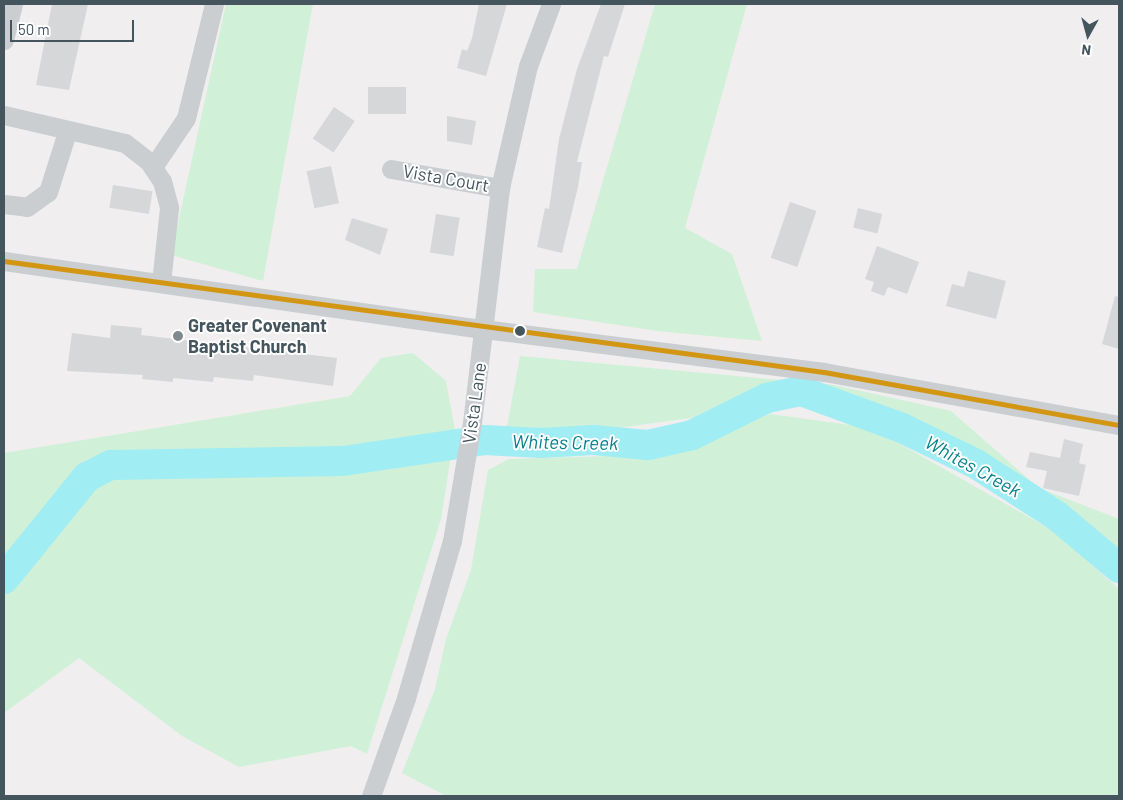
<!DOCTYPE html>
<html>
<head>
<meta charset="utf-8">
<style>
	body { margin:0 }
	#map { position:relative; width:1123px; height:800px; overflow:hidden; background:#f0eeef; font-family:Barlow,sans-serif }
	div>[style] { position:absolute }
	.green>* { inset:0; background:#d0f1d8 }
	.river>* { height:30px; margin:-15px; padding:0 15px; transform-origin:15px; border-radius:15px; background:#a0edf4 }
	.building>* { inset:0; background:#d6d7d9; transform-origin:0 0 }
	.minor>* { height:19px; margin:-9.5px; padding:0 9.5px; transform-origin:9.5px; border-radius:9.5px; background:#caced0 }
	.bus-1>* { height:5px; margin:-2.5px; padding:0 2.5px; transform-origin:2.5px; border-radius:2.5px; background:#d39613 }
	.dots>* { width:14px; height:14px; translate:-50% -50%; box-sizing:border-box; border:2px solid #fff; border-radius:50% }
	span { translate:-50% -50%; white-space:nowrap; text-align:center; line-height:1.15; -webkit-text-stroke:4px #fff; paint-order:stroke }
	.street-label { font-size:18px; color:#44555d }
	.poi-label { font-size:18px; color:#44555d; font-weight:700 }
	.left { translate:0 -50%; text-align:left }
	.water-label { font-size:19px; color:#04818b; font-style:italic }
	.frame { position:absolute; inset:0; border:5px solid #44555d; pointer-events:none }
	.north { position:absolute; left:1063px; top:10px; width:50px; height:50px; -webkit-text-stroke:4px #fff; paint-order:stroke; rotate:187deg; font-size:14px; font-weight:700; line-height:20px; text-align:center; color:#44555d }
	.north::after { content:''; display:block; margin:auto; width:18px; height:22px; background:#44555d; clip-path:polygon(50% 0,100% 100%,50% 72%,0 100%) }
	.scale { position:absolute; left:10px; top:20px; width:124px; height:22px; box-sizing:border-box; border:2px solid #44555d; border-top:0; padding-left:6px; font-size:15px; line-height:18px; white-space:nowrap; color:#44555d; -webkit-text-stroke:4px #fff; paint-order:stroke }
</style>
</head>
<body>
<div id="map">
	<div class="green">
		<div style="clip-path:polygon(226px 4px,313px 4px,263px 281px,171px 255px)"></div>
		<div style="clip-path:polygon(655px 4px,747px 4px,685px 228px,732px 254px,762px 341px,657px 331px,533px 312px,535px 269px,577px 269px)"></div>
		<div style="clip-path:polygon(413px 353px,446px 381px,455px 430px,441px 519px,367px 754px,351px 746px,239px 767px,182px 736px,79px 658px,4px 713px,4px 453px,350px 396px,381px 358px)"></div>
		<div style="clip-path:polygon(520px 356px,834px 385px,951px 411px,1039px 488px,1119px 519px,1119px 558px,1054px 505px,940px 432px,837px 392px,784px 386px,705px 416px,589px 432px,506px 432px)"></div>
		<div style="clip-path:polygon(770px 414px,872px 428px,1055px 532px,1119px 589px,1119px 796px,446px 796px,402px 773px,435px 689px,446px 639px,471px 570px,488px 470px,509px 459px,676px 454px)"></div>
	</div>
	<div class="river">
		<div style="left:4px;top:579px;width:132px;rotate:-50.9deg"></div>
		<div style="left:87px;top:477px;width:27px;rotate:-27deg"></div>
		<div style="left:111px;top:465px;width:232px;rotate:-1deg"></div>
		<div style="left:343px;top:461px;width:144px;rotate:-8.4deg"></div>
		<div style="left:485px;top:440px;width:56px;rotate:3.1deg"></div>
		<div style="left:541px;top:443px;width:52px;rotate:-3.3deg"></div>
		<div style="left:593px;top:440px;width:55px;rotate:5.2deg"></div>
		<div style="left:648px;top:445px;width:45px;rotate:-12.8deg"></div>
		<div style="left:692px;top:435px;width:84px;rotate:-26.3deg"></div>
		<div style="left:767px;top:398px;width:35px;rotate:-12deg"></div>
		<div style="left:801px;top:391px;width:108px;rotate:20.1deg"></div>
		<div style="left:902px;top:428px;width:82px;rotate:25.9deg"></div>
		<div style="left:976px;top:464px;width:96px;rotate:32.7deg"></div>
		<div style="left:1057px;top:516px;width:81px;rotate:40deg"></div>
	</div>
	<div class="building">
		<div style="clip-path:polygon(52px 4px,88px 4px,69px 90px,36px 85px)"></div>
		<div style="clip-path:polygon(479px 4px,507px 4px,486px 76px,457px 68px,462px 49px,467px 51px,472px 38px)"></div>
		<div style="clip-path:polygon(601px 4px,625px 4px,608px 57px,604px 56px,577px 162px,582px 162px,578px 187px,562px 253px,537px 247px,545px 208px,549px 209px,559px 139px,577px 69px)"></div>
		<div style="left:368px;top:87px;width:38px;height:27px"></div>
		<div style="left:334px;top:107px;width:25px;height:38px;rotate:34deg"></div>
		<div style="clip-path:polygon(447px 116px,476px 121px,472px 145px,447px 141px)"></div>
		<div style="left:331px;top:166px;width:38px;height:25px;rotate:78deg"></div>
		<div style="left:113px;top:185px;width:40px;height:23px;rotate:9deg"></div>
		<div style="left:790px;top:202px;width:28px;height:59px;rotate:19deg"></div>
		<div style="left:858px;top:208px;width:25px;height:20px;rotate:14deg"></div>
		<div style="left:436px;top:214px;width:24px;height:39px;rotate:9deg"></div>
		<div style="clip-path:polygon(352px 218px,388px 229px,380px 255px,345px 240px)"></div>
		<div style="clip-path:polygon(877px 246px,919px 262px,907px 294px,888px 287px,884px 296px,871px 291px,874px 282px,865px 279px)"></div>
		<div style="clip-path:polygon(968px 271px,1006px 281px,996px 319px,946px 306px,952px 284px,964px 287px)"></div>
		<div style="clip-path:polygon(1115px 296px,1119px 297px,1119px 349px,1102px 344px)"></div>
		<div style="clip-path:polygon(111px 325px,142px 328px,141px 335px,337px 358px,333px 386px,254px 375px,253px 381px,214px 377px,213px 382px,173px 378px,173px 382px,142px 379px,143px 375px,67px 371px,72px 333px,110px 338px)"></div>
		<div style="clip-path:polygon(1064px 439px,1083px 444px,1079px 463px,1086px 465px,1079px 496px,1043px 488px,1047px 471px,1026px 467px,1030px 452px,1060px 458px)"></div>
	</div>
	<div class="minor">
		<div style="left:4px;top:40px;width:37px;rotate:-76deg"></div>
		<div style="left:4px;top:115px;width:124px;rotate:13deg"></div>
		<div style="left:125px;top:143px;width:31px;rotate:38deg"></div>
		<div style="left:149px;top:162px;width:23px;rotate:56deg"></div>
		<div style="left:162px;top:181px;width:28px;rotate:75deg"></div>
		<div style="left:169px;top:208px;width:75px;rotate:96.1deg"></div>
		<div style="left:153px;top:167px;width:59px;rotate:-56deg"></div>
		<div style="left:186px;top:118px;width:117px;rotate:-76.2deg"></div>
		<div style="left:391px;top:169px;width:111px;rotate:9.9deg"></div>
		<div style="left:4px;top:204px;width:23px;rotate:7deg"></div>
		<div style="left:27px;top:207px;width:26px;rotate:-36deg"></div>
		<div style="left:48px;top:192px;width:63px;rotate:-72.4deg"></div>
		<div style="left:4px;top:261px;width:485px;rotate:8.1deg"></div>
		<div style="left:484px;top:329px;width:343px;rotate:7.2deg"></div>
		<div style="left:824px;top:372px;width:300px;rotate:10.2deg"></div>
		<div style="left:371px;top:796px;width:104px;rotate:-70.3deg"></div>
		<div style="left:406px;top:698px;width:164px;rotate:-73.7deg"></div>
		<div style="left:452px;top:541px;width:120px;rotate:-80.4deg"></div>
		<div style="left:472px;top:423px;width:237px;rotate:-83.2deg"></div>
		<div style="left:500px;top:188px;width:125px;rotate:-77.1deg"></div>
		<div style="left:528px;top:66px;width:66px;rotate:-69.6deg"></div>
	</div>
	<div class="bus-1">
		<div style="left:4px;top:261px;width:827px;rotate:7.71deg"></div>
		<div style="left:824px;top:372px;width:300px;rotate:10.2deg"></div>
	</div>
	<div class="dots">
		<div style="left:520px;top:331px;background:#44555d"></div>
		<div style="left:178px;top:336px;background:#808b90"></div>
	</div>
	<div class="street-label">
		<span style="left:446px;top:178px;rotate:10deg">Vista Court</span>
		<span style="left:474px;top:403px;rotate:-82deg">Vista Lane</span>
	</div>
	<div class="poi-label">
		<span class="left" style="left:188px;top:336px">Greater Covenant<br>Baptist Church</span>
	</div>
	<div class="water-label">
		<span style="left:565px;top:442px;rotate:1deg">Whites Creek</span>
		<span style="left:973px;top:466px;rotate:29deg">Whites Creek</span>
	</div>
	<div class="frame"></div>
	<div class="north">N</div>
	<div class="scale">50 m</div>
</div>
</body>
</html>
